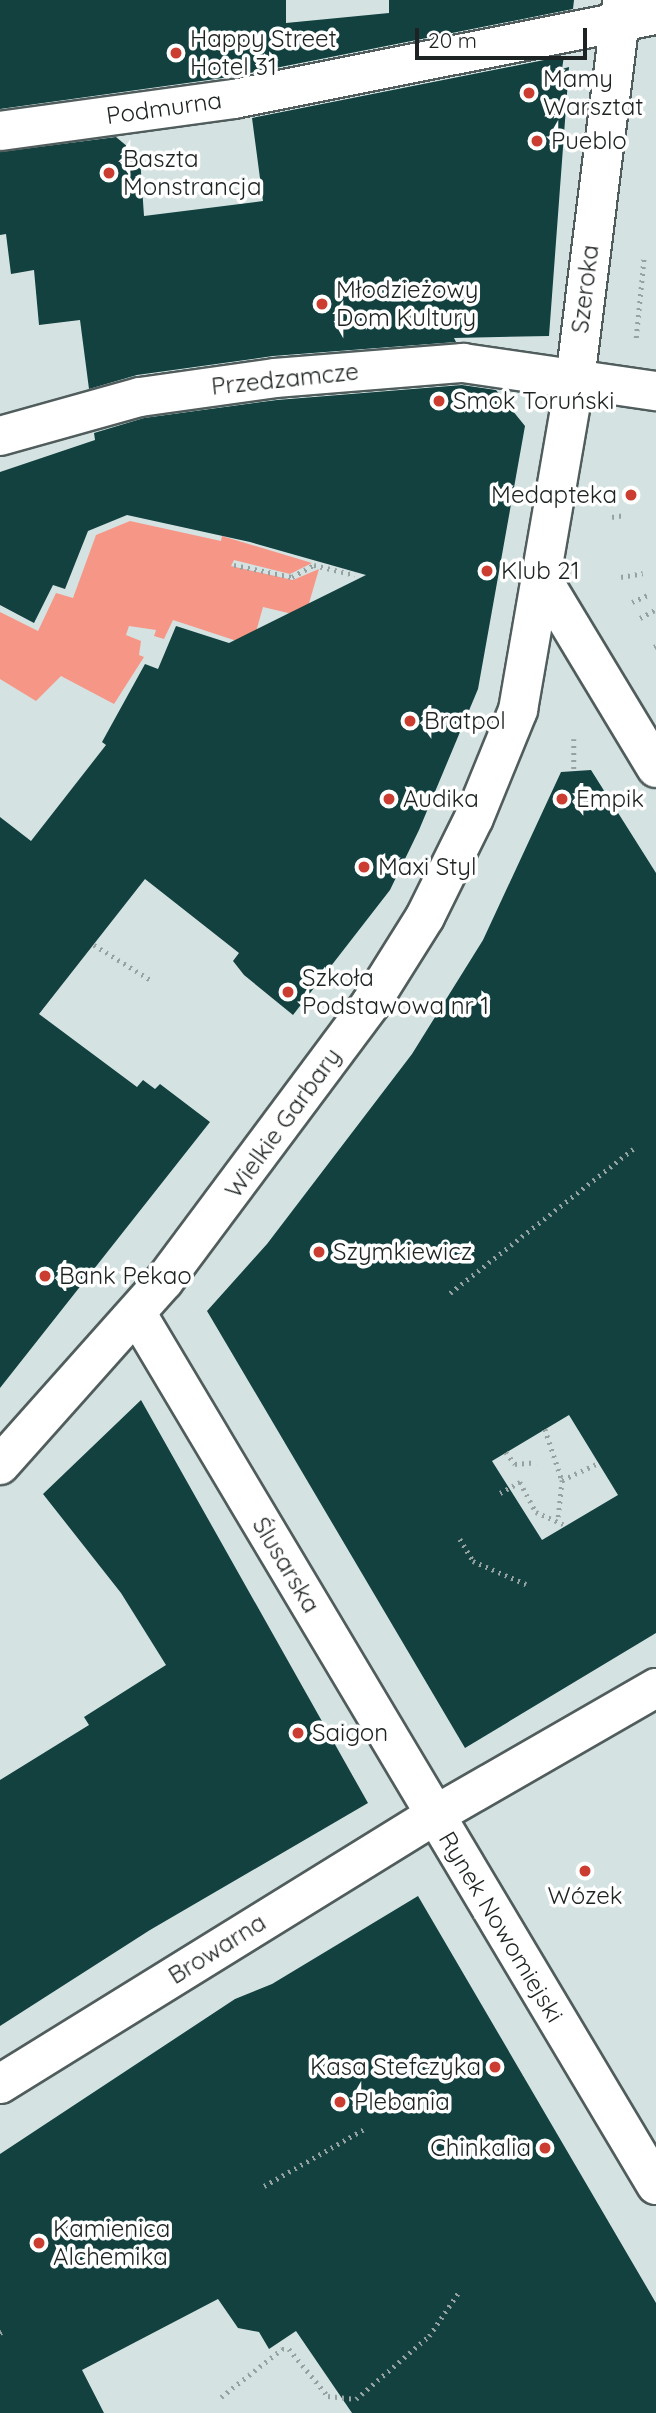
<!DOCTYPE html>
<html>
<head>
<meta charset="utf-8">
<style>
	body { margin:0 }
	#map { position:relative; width:656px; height:2413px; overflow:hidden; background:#d4e3e2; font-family:Quicksand,sans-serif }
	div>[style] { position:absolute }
	.green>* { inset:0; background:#f69687 }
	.building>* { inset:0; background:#124140 }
	.path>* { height:4.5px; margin-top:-2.25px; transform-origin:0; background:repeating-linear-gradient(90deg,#96a2a1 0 2px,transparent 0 7px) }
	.roads { filter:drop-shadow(2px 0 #505d5c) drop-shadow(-2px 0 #505d5c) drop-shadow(0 2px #505d5c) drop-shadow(0 -2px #505d5c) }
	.street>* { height:38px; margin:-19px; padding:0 19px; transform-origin:19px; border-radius:19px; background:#fff }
	.dots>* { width:19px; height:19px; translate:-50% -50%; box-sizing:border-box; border:4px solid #fff; border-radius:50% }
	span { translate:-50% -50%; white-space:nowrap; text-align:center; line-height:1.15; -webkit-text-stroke:7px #fff; paint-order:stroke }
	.poi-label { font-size:24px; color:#1d2222 }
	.left { translate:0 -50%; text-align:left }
	.right { translate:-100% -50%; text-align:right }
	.street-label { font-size:24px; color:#1d2222 }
	.scale { position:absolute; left:415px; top:28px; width:172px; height:32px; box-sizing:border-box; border:4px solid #1d2222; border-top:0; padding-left:9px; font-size:21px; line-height:24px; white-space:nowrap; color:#1d2222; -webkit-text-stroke:5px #fff; paint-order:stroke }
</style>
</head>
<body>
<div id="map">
	<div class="green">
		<div style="clip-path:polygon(130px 521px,221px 541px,222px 536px,312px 563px,290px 574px,234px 560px,231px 566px,293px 580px,319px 569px,305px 617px,263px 607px,252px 646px,173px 620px,164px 639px,154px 636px,156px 630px,129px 626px,126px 635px,141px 641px,139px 655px,144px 657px,114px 704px,61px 676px,36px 701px,0 679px,0 612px,38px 631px,56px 593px,73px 598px,96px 535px)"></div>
	</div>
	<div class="building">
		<div style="clip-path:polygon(0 0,286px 0,286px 23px,389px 13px,389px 0,574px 0,573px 9px,230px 77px,0 109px)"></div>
		<div style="clip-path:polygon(564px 56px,562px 69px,569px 67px,549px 336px,454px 338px,456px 342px,273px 356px,137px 375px,89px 389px,80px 320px,39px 325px,34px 270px,11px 274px,6px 234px,0 235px,0 152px,116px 137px,140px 157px,144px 216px,263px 201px,252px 118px)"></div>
		<div style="clip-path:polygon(462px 385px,496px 390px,525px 426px,478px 689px,419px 830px,390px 890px,293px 1015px,244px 975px,233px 961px,239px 953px,145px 879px,39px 1014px,137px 1087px,143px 1080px,155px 1089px,160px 1084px,210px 1122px,0 1388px,0 817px,31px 841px,106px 745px,102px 742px,145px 664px,158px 669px,176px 626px,229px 643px,366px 575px,250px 542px,127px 515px,88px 531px,65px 589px,53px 585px,34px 623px,0 605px,0 472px,95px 440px,94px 433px,144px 418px,277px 400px)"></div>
		<div style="clip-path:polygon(evenodd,591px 770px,656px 873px,656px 1633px,465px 1748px,207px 1311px,267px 1244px,412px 1054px,483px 940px,561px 772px,591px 770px,569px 1415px,618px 1495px,542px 1540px,492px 1461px,569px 1415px)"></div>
		<div style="clip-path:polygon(141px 1400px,368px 1803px,150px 1930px,0 2026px,0 1780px,89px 1725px,84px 1717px,166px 1665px,121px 1593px,43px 1494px)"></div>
		<div style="clip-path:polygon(418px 1896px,656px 2303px,656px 2413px,352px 2413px,296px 2331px,269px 2349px,259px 2332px,238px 2328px,218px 2299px,82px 2370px,104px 2413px,0 2413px,0 2154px,235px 1999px,272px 1984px)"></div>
	</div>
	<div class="path">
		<div style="left:636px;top:338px;width:81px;rotate:-84.4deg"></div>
		<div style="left:612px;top:517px;width:12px;rotate:-9deg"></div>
		<div style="left:234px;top:565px;width:59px;rotate:11.7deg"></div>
		<div style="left:292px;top:577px;width:25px;rotate:-29deg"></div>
		<div style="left:314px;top:565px;width:42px;rotate:13.7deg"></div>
		<div style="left:621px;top:577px;width:22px;rotate:-10deg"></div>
		<div style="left:632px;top:602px;width:20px;rotate:-24deg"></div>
		<div style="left:640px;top:618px;width:17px;rotate:-28deg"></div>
		<div style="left:654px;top:647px;width:2px;rotate:-27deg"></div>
		<div style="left:574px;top:739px;width:32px;rotate:90deg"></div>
		<div style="left:94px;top:945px;width:67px;rotate:31.6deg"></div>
		<div style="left:450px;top:1293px;width:233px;rotate:-38.2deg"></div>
		<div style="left:545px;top:1429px;width:54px;rotate:71.6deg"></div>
		<div style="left:506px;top:1452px;width:15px;rotate:53deg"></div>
		<div style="left:515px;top:1464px;width:21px;rotate:-5deg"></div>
		<div style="left:500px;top:1493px;width:23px;rotate:-29deg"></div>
		<div style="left:520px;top:1482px;width:34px;rotate:62deg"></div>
		<div style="left:536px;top:1512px;width:30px;rotate:24deg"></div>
		<div style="left:558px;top:1517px;width:37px;rotate:-84deg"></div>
		<div style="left:562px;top:1480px;width:41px;rotate:-24.7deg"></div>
		<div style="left:460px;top:1539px;width:26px;rotate:59deg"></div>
		<div style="left:473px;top:1561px;width:58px;rotate:23.5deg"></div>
		<div style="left:264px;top:2186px;width:117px;rotate:-29.6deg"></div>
		<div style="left:0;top:2333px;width:6px;rotate:-31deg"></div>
		<div style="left:221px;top:2397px;width:78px;rotate:-38.2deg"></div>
		<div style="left:282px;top:2349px;width:7px"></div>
		<div style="left:289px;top:2349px;width:61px;rotate:50.3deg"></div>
		<div style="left:328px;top:2396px;width:28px;rotate:6deg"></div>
		<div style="left:356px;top:2399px;width:96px;rotate:-40.8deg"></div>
		<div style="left:429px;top:2336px;width:52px;rotate:-56deg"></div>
	</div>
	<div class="roads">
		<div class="street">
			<div style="left:0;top:131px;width:236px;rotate:-7.8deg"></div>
			<div style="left:234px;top:99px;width:430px;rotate:-11.3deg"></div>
			<div style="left:0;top:436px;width:145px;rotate:-15.6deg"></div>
			<div style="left:140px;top:397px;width:136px;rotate:-8deg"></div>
			<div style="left:275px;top:378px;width:189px;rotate:-4.6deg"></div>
			<div style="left:463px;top:363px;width:195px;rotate:8.3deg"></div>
			<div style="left:541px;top:577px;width:223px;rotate:58.9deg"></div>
			<div style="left:137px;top:1314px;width:1014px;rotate:59.21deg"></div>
			<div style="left:0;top:1465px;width:246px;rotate:-48.3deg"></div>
			<div style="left:164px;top:1281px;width:347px;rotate:-53.3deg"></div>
			<div style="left:371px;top:1003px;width:102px;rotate:-57.9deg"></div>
			<div style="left:425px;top:917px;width:110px;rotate:-63.7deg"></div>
			<div style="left:474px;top:818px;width:117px;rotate:-67.8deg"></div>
			<div style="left:518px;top:710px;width:335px;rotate:-80.2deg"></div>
			<div style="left:575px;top:380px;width:383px;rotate:-82.9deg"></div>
			<div style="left:0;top:2084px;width:511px;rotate:-31.73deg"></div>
			<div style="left:435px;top:1815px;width:255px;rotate:-29.9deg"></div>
		</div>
	</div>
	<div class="dots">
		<div style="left:176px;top:53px;background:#ca3d30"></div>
		<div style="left:529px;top:93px;background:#ca3d30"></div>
		<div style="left:537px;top:141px;background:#ca3d30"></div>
		<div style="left:109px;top:173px;background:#ca3d30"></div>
		<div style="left:322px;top:304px;background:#ca3d30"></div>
		<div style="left:439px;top:401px;background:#ca3d30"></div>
		<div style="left:631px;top:495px;background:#ca3d30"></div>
		<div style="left:487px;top:571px;background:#ca3d30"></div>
		<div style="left:410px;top:721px;background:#ca3d30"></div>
		<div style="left:389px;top:799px;background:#ca3d30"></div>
		<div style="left:562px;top:799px;background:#ca3d30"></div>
		<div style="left:364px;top:867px;background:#ca3d30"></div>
		<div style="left:288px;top:992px;background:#ca3d30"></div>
		<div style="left:319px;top:1252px;background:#ca3d30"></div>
		<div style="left:45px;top:1276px;background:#ca3d30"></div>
		<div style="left:298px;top:1733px;background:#ca3d30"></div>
		<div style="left:585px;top:1871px;background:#ca3d30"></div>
		<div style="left:495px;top:2067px;background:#ca3d30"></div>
		<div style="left:340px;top:2102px;background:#ca3d30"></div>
		<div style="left:545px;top:2148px;background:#ca3d30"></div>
		<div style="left:39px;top:2243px;background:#ca3d30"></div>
	</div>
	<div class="poi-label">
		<span class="left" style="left:190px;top:53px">Happy Street<br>Hotel 31</span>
		<span class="left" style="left:543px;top:93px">Mamy<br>Warsztat</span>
		<span class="left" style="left:551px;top:141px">Pueblo</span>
		<span class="left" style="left:123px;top:173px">Baszta<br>Monstrancja</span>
		<span class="left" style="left:336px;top:304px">Młodzieżowy<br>Dom Kultury</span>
		<span class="left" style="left:453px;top:401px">Smok Toruński</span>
		<span class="right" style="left:617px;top:495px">Medapteka</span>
		<span class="left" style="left:501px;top:571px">Klub 21</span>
		<span class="left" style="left:424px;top:721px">Bratpol</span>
		<span class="left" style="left:403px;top:799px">Audika</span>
		<span class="left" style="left:576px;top:799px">Empik</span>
		<span class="left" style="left:378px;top:867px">Maxi Styl</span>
		<span class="left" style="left:302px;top:992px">Szkoła<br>Podstawowa nr 1</span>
		<span class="left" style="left:333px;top:1252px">Szymkiewicz</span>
		<span class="left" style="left:59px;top:1276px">Bank Pekao</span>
		<span class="left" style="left:312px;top:1733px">Saigon</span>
		<span style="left:585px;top:1896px">Wózek</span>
		<span class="right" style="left:481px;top:2067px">Kasa Stefczyka</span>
		<span class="left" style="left:354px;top:2102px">Plebania</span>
		<span class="right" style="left:531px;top:2148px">Chinkalia</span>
		<span class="left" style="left:53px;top:2243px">Kamienica<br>Alchemika</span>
	</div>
	<div class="street-label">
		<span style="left:164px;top:108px;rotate:-8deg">Podmurna</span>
		<span style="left:585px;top:289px;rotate:-83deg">Szeroka</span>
		<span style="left:285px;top:379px;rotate:-6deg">Przedzamcze</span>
		<span style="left:283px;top:1123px;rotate:-54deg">Wielkie Garbary</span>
		<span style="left:286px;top:1565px;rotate:59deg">Ślusarska</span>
		<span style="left:501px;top:1927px;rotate:59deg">Rynek Nowomiejski</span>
		<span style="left:217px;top:1949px;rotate:-32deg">Browarna</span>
	</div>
	<div class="scale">20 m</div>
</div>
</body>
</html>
